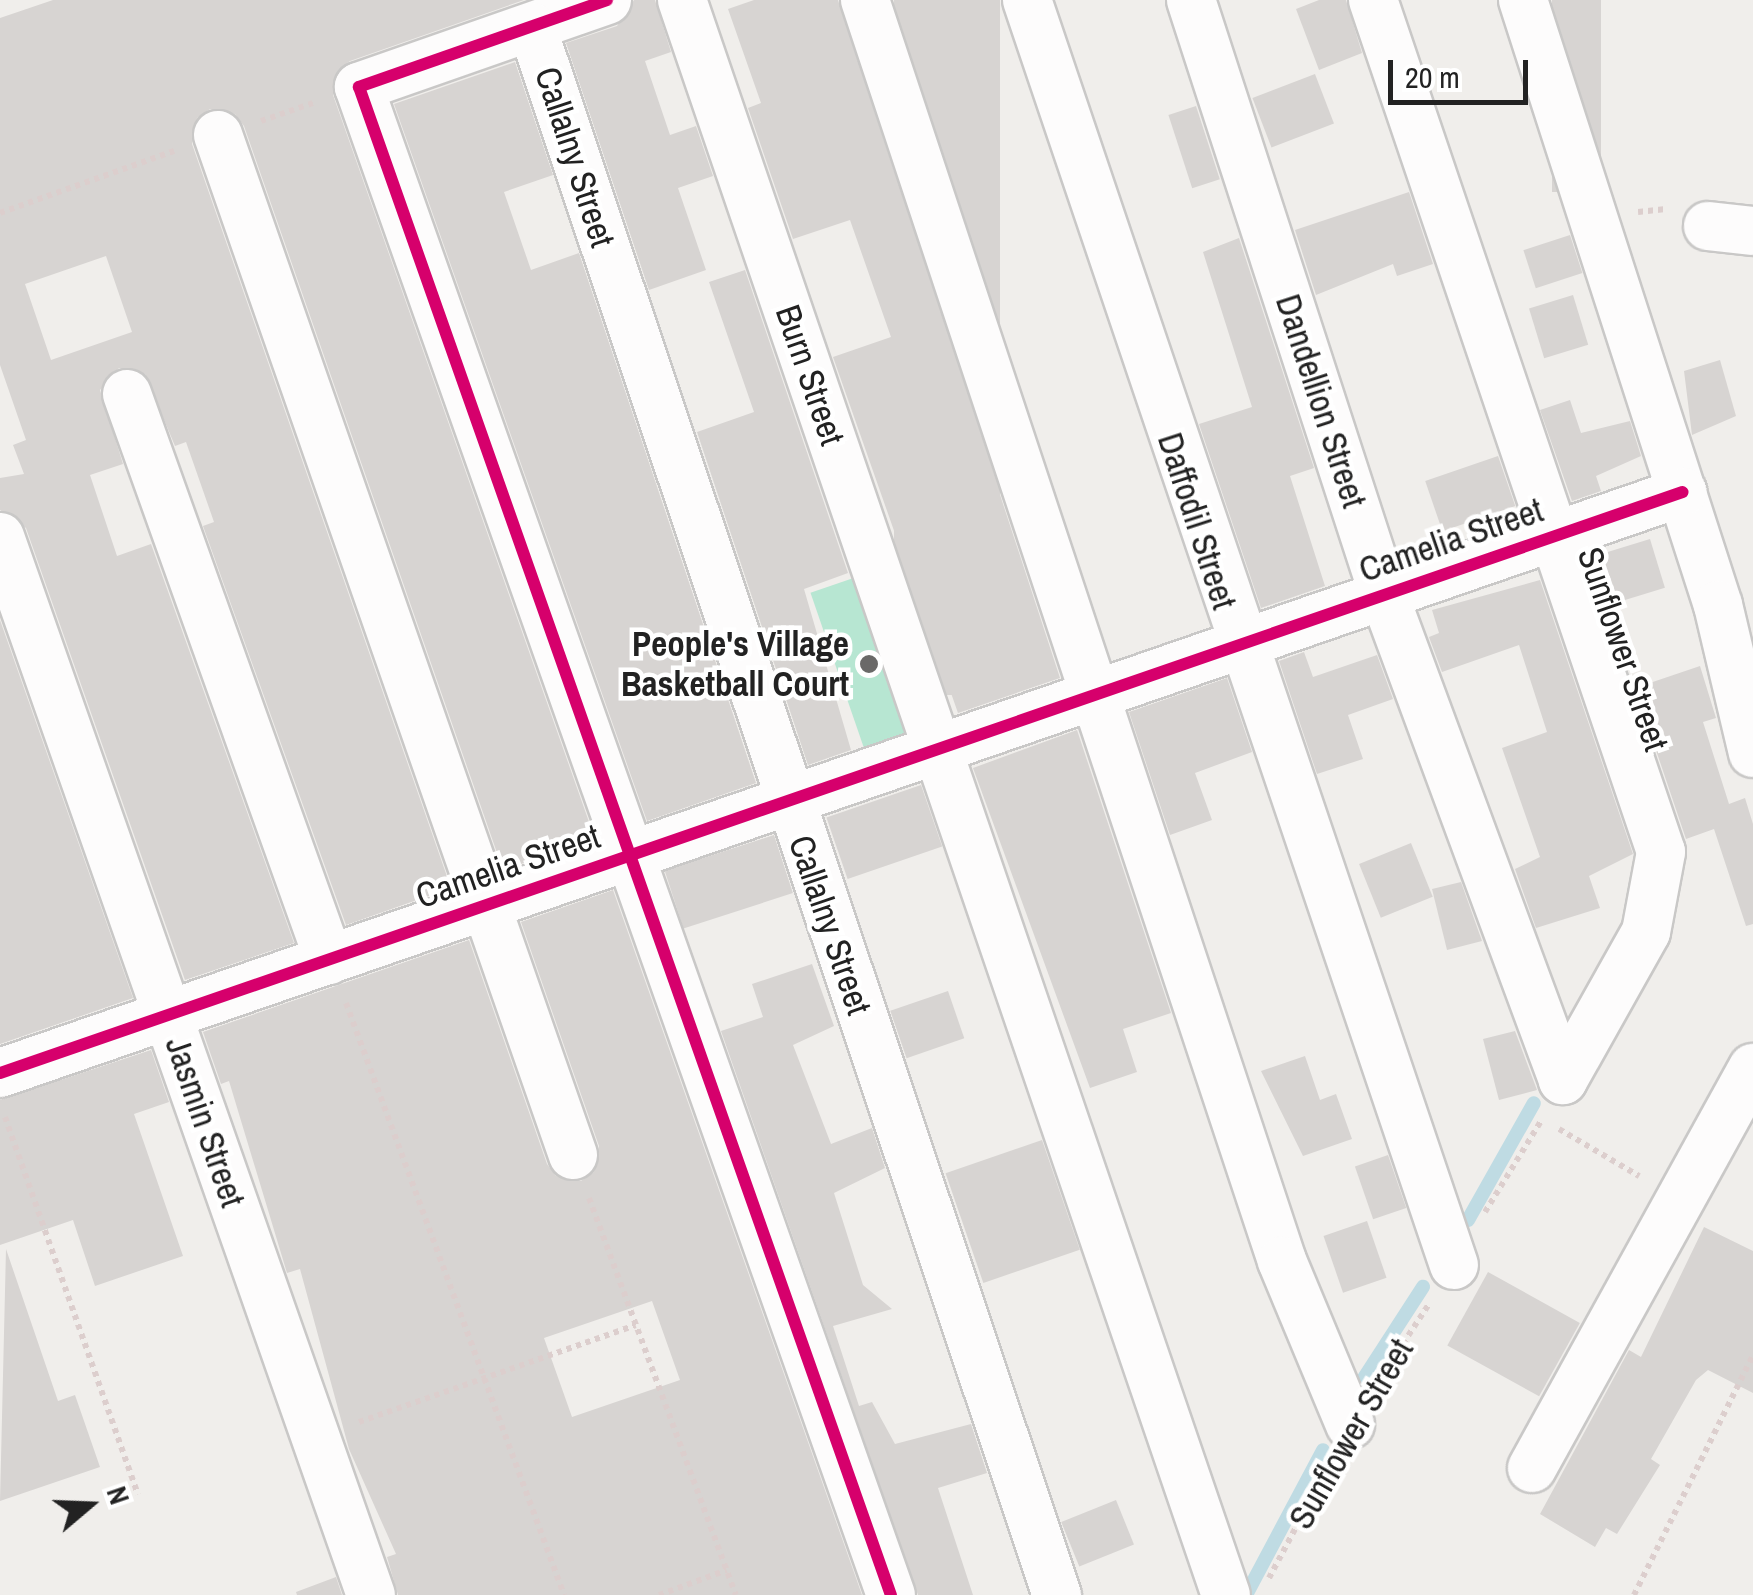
<!DOCTYPE html>
<html>
<head>
<meta charset="utf-8">
<style>
	body { margin:0 }
	#map { position:relative; width:1753px; height:1595px; overflow:hidden; background:#f0eeeb; font-family:"Archivo Narrow",sans-serif }
	div>[style] { position:absolute }
	.pitch>* { inset:0; background:#b7e6d2; transform-origin:0 0 }
	.stream>* { height:14px; margin:-7px; padding:0 7px; transform-origin:7px; border-radius:7px; background:#bfdbe3 }
	.building>* { inset:0; background:#d7d4d2; transform-origin:0 0 }
	.path>* { height:6px; margin-top:-3px; transform-origin:0; background:repeating-linear-gradient(90deg,#dccecd 0 5px,transparent 0 10px) }
	.roads { filter:drop-shadow(2px 0 #c9c8c7) drop-shadow(-2px 0 #c9c8c7) drop-shadow(0 2px #c9c8c7) drop-shadow(0 -2px #c9c8c7) }
	.street>* { height:48px; margin:-24px; padding:0 24px; transform-origin:24px; border-radius:24px; background:#fdfcfc }
	.cycleway>* { height:12px; margin:-6px; padding:0 6px; transform-origin:6px; border-radius:6px; background:#d6006c }
	.dots>* { width:28px; height:28px; translate:-50% -50%; box-sizing:border-box; border:5px solid #fff; border-radius:50% }
	span { translate:-50% -50%; white-space:nowrap; text-align:center; line-height:1.15; -webkit-text-stroke:9px #fff; paint-order:stroke }
	.street-label { font-size:35px; color:#222 }
	.poi-label { font-size:35px; color:#222; font-weight:700 }
	.right { translate:-100% -50%; text-align:right }
	.north { position:absolute; left:40px; top:1455px; width:100px; height:100px; -webkit-text-stroke:8px #fff; paint-order:stroke; rotate:71deg; font-size:28px; font-weight:700; line-height:40px; text-align:center; color:#222 }
	.north::after { content:''; display:block; margin:auto; width:35px; height:45px; background:#222; clip-path:polygon(50% 0,100% 100%,50% 72%,0 100%) }
	.scale { position:absolute; left:1388px; top:60px; width:140px; height:45px; box-sizing:border-box; border:5px solid #222; border-top:0; padding-left:12px; font-size:30px; line-height:35px; white-space:nowrap; color:#222; -webkit-text-stroke:8px #fff; paint-order:stroke }
</style>
</head>
<body>
<div id="map">
	<div class="pitch">
		<div style="left:871px;top:572px;width:171px;height:64px;rotate:71deg"></div>
	</div>
	<div class="stream">
		<div style="left:1468px;top:1220px;width:134px;rotate:-60.6deg"></div>
		<div style="left:1353px;top:1395px;width:129px;rotate:-57.1deg"></div>
		<div style="left:1246px;top:1595px;width:164px;rotate:-62deg"></div>
	</div>
	<div class="building">
		<div style="clip-path:polygon(evenodd,53px 0,524px 0,350px 61px,338px 70px,333px 95px,595px 839px,503px 870px,244px 126px,235px 114px,210px 109px,197px 118px,192px 144px,451px 888px,346px 925px,203px 526px,214px 522px,186px 442px,175px 446px,145px 374px,119px 368px,100px 390px,123px 464px,90px 475px,117px 556px,151px 544px,294px 943px,185px 980px,26px 528px,0 510px,0 478px,24px 474px,13px 445px,26px 440px,0 365px,0 18px,53px 0,106px 256px,132px 332px,51px 360px,25px 284px,106px 256px)"></div>
		<div style="clip-path:polygon(634px 0,655px 0,671px 52px,645px 61px,670px 135px,696px 126px,713px 176px,678px 188px,706px 270px,649px 290px,566px 43px,617px 26px)"></div>
		<div style="clip-path:polygon(754px 0,838px 0,1060px 678px,958px 713px,833px 357px,891px 337px,850px 220px,793px 239px,748px 108px,761px 103px,728px 9px)"></div>
		<div style="left:894px;top:0;width:106px;height:695px"></div>
		<div style="clip-path:polygon(1319px 0,1346px 0,1362px 53px,1319px 70px,1296px 9px)"></div>
		<div style="left:1552px;top:0;width:49px;height:192px"></div>
		<div style="clip-path:polygon(515px 62px,553px 175px,504px 192px,531px 270px,579px 253px,756px 783px,647px 821px,394px 104px)"></div>
		<div style="left:1315px;top:74px;width:53px;height:67px;rotate:69deg"></div>
		<div style="left:1196px;top:106px;width:77px;height:29px;rotate:72deg"></div>
		<div style="clip-path:polygon(1409px 192px,1433px 264px,1397px 276px,1393px 264px,1316px 295px,1295px 230px)"></div>
		<div style="left:1570px;top:235px;width:40px;height:49px;rotate:72deg"></div>
		<div style="clip-path:polygon(1239px 238px,1314px 468px,1290px 476px,1325px 586px,1261px 608px,1199px 424px,1252px 407px,1203px 252px)"></div>
		<div style="clip-path:polygon(745px 270px,848px 573px,804px 589px,851px 750px,808px 765px,697px 432px,754px 412px,709px 282px)"></div>
		<div style="left:1573px;top:295px;width:52px;height:46px;rotate:73deg"></div>
		<div style="clip-path:polygon(1720px 360px,1736px 416px,1692px 435px,1684px 371px)"></div>
		<div style="clip-path:polygon(1570px 400px,1581px 433px,1630px 421px,1641px 456px,1596px 476px,1601px 491px,1572px 501px,1540px 410px)"></div>
		<div style="left:1498px;top:456px;width:53px;height:77px;rotate:71deg"></div>
		<div style="left:1650px;top:539px;width:51px;height:63px;rotate:73deg"></div>
		<div style="clip-path:polygon(1540px 580px,1633px 854px,1589px 876px,1600px 908px,1536px 928px,1515px 869px,1540px 857px,1502px 748px,1547px 732px,1519px 645px,1442px 672px,1429px 637px,1439px 633px,1432px 610px)"></div>
		<div style="clip-path:polygon(0 620px,133px 998px,0 1044px)"></div>
		<div style="clip-path:polygon(1304px 652px,1313px 677px,1377px 655px,1393px 699px,1348px 715px,1363px 759px,1317px 774px,1279px 661px)"></div>
		<div style="clip-path:polygon(1700px 666px,1716px 718px,1703px 722px,1729px 804px,1745px 798px,1753px 824px,1753px 924px,1746px 926px,1714px 829px,1686px 839px,1635px 688px)"></div>
		<div style="clip-path:polygon(1227px 678px,1252px 752px,1195px 773px,1212px 820px,1170px 835px,1129px 712px)"></div>
		<div style="clip-path:polygon(1077px 730px,1171px 1013px,1123px 1029px,1137px 1072px,1090px 1088px,973px 768px)"></div>
		<div style="left:921px;top:785px;width:65px;height:100px;rotate:71deg"></div>
		<div style="left:774px;top:835px;width:61px;height:115px;rotate:72deg"></div>
		<div style="left:1411px;top:843px;width:58px;height:56px;rotate:68deg"></div>
		<div style="clip-path:polygon(1461px 882px,1482px 941px,1447px 950px,1432px 889px)"></div>
		<div style="clip-path:polygon(evenodd,613px 890px,862px 1595px,398px 1595px,387px 1557px,396px 1554px,349px 1449px,300px 1269px,287px 1273px,229px 1081px,221px 1084px,203px 1032px,469px 940px,547px 1164px,556px 1176px,581px 1181px,594px 1172px,599px 1146px,521px 922px,613px 890px,652px 1301px,680px 1380px,572px 1417px,544px 1338px,652px 1301px)"></div>
		<div style="clip-path:polygon(812px 964px,834px 1026px,793px 1045px,831px 1144px,872px 1128px,885px 1168px,834px 1193px,863px 1285px,892px 1309px,833px 1326px,859px 1406px,872px 1402px,895px 1444px,971px 1424px,987px 1473px,938px 1488px,973px 1595px,918px 1595px,721px 1031px,763px 1017px,752px 984px)"></div>
		<div style="left:948px;top:991px;width:50px;height:61px;rotate:71deg"></div>
		<div style="clip-path:polygon(1515px 1031px,1537px 1090px,1499px 1100px,1483px 1039px)"></div>
		<div style="clip-path:polygon(151px 1050px,169px 1102px,134px 1114px,183px 1256px,95px 1286px,73px 1220px,0 1245px,0 1100px)"></div>
		<div style="clip-path:polygon(1305px 1056px,1320px 1100px,1336px 1094px,1352px 1139px,1303px 1156px,1261px 1071px)"></div>
		<div style="left:1042px;top:1140px;width:116px;height:102px;rotate:71deg"></div>
		<div style="left:1388px;top:1155px;width:56px;height:35px;rotate:71deg"></div>
		<div style="left:1367px;top:1221px;width:60px;height:46px;rotate:71deg"></div>
		<div style="clip-path:polygon(1704px 1227px,1753px 1251px,1753px 1393px,1708px 1370px,1696px 1380px,1651px 1459px,1660px 1465px,1617px 1534px,1606px 1528px,1595px 1547px,1540px 1514px,1629px 1350px,1641px 1357px)"></div>
		<div style="clip-path:polygon(6px 1249px,58px 1401px,75px 1395px,100px 1467px,0 1501px)"></div>
		<div style="left:1488px;top:1272px;width:105px;height:84px;rotate:29deg"></div>
		<div style="left:1116px;top:1500px;width:48px;height:59px;rotate:68deg"></div>
		<div style="clip-path:polygon(336px 1577px,342px 1595px,297px 1595px,296px 1592px)"></div>
	</div>
	<div class="path">
		<div style="left:261px;top:121px;width:58px;rotate:-19.1deg"></div>
		<div style="left:1638px;top:212px;width:28px;rotate:-6deg"></div>
		<div style="left:0;top:213px;width:185px;rotate:-19.6deg"></div>
		<div style="left:346px;top:1003px;width:631px;rotate:69.78deg"></div>
		<div style="left:5px;top:1117px;width:400px;rotate:70.6deg"></div>
		<div style="left:1559px;top:1129px;width:93px;rotate:30.4deg"></div>
		<div style="left:589px;top:1198px;width:423px;rotate:69.7deg"></div>
		<div style="left:1485px;top:1212px;width:107px;rotate:-58.4deg"></div>
		<div style="left:1381px;top:1377px;width:87px;rotate:-56.7deg"></div>
		<div style="left:359px;top:1422px;width:293px;rotate:-19.3deg"></div>
		<div style="left:1269px;top:1578px;width:128px;rotate:-62deg"></div>
		<div style="left:659px;top:1595px;width:72px;rotate:-20.2deg"></div>
		<div style="left:1634px;top:1595px;width:268px;rotate:-63.6deg"></div>
	</div>
	<div class="roads">
		<div class="street">
			<div style="left:607px;top:0;width:263px;rotate:160.7deg"></div>
			<div style="left:359px;top:87px;width:1599px;rotate:70.57deg"></div>
			<div style="left:682px;top:0;width:1685px;rotate:71.17deg"></div>
			<div style="left:865px;top:0;width:1328px;rotate:71.7deg"></div>
			<div style="left:1282px;top:1261px;width:177px;rotate:67.4deg"></div>
			<div style="left:1027px;top:0;width:1335px;rotate:71.35deg"></div>
			<div style="left:1191px;top:0;width:626px;rotate:72.03deg"></div>
			<div style="left:1384px;top:595px;width:517px;rotate:69.74deg"></div>
			<div style="left:1373px;top:0;width:899px;rotate:71.32deg"></div>
			<div style="left:1661px;top:852px;width:81px;rotate:100.6deg"></div>
			<div style="left:1646px;top:932px;width:170px;rotate:119.3deg"></div>
			<div style="left:1523px;top:0;width:636px;rotate:72.14deg"></div>
			<div style="left:1718px;top:605px;width:152px;rotate:76.7deg"></div>
			<div style="left:532px;top:27px;width:1654px;rotate:71.49deg"></div>
			<div style="left:218px;top:135px;width:1080px;rotate:70.81deg"></div>
			<div style="left:1708px;top:226px;width:45px;rotate:6.3deg"></div>
			<div style="left:127px;top:394px;width:601px;rotate:70.36deg"></div>
			<div style="left:0;top:537px;width:1121px;rotate:70.68deg"></div>
			<div style="left:0;top:1073px;width:1780px;rotate:-19.05deg"></div>
			<div style="left:1532px;top:1468px;width:457px;rotate:-61.1deg"></div>
		</div>
	</div>
	<div class="cycleway">
		<div style="left:607px;top:0;width:263px;rotate:160.7deg"></div>
		<div style="left:359px;top:87px;width:1599px;rotate:70.57deg"></div>
		<div style="left:0;top:1073px;width:1780px;rotate:-19.05deg"></div>
	</div>
	<div class="dots">
		<div style="left:869px;top:664px;background:#6a6968"></div>
	</div>
	<div class="street-label">
		<span style="left:575px;top:157px;rotate:72deg">Callalny Street</span>
		<span style="left:810px;top:375px;rotate:71deg">Burn Street</span>
		<span style="left:1321px;top:401px;rotate:72deg">Dandellion Street</span>
		<span style="left:1197px;top:521px;rotate:72deg">Daffodil Street</span>
		<span style="left:1451px;top:540px;rotate:-19deg">Camelia Street</span>
		<span style="left:1623px;top:649px;rotate:71deg">Sunflower Street</span>
		<span style="left:508px;top:866px;rotate:-19deg">Camelia Street</span>
		<span style="left:830px;top:925px;rotate:71deg">Callalny Street</span>
		<span style="left:205px;top:1122px;rotate:71deg">Jasmin Street</span>
		<span style="left:1351px;top:1434px;rotate:-60deg">Sunflower Street</span>
	</div>
	<div class="poi-label">
		<span class="right" style="left:849px;top:664px">People's Village<br>Basketball Court</span>
	</div>
	<div class="north">N</div>
	<div class="scale">20 m</div>
</div>
</body>
</html>
